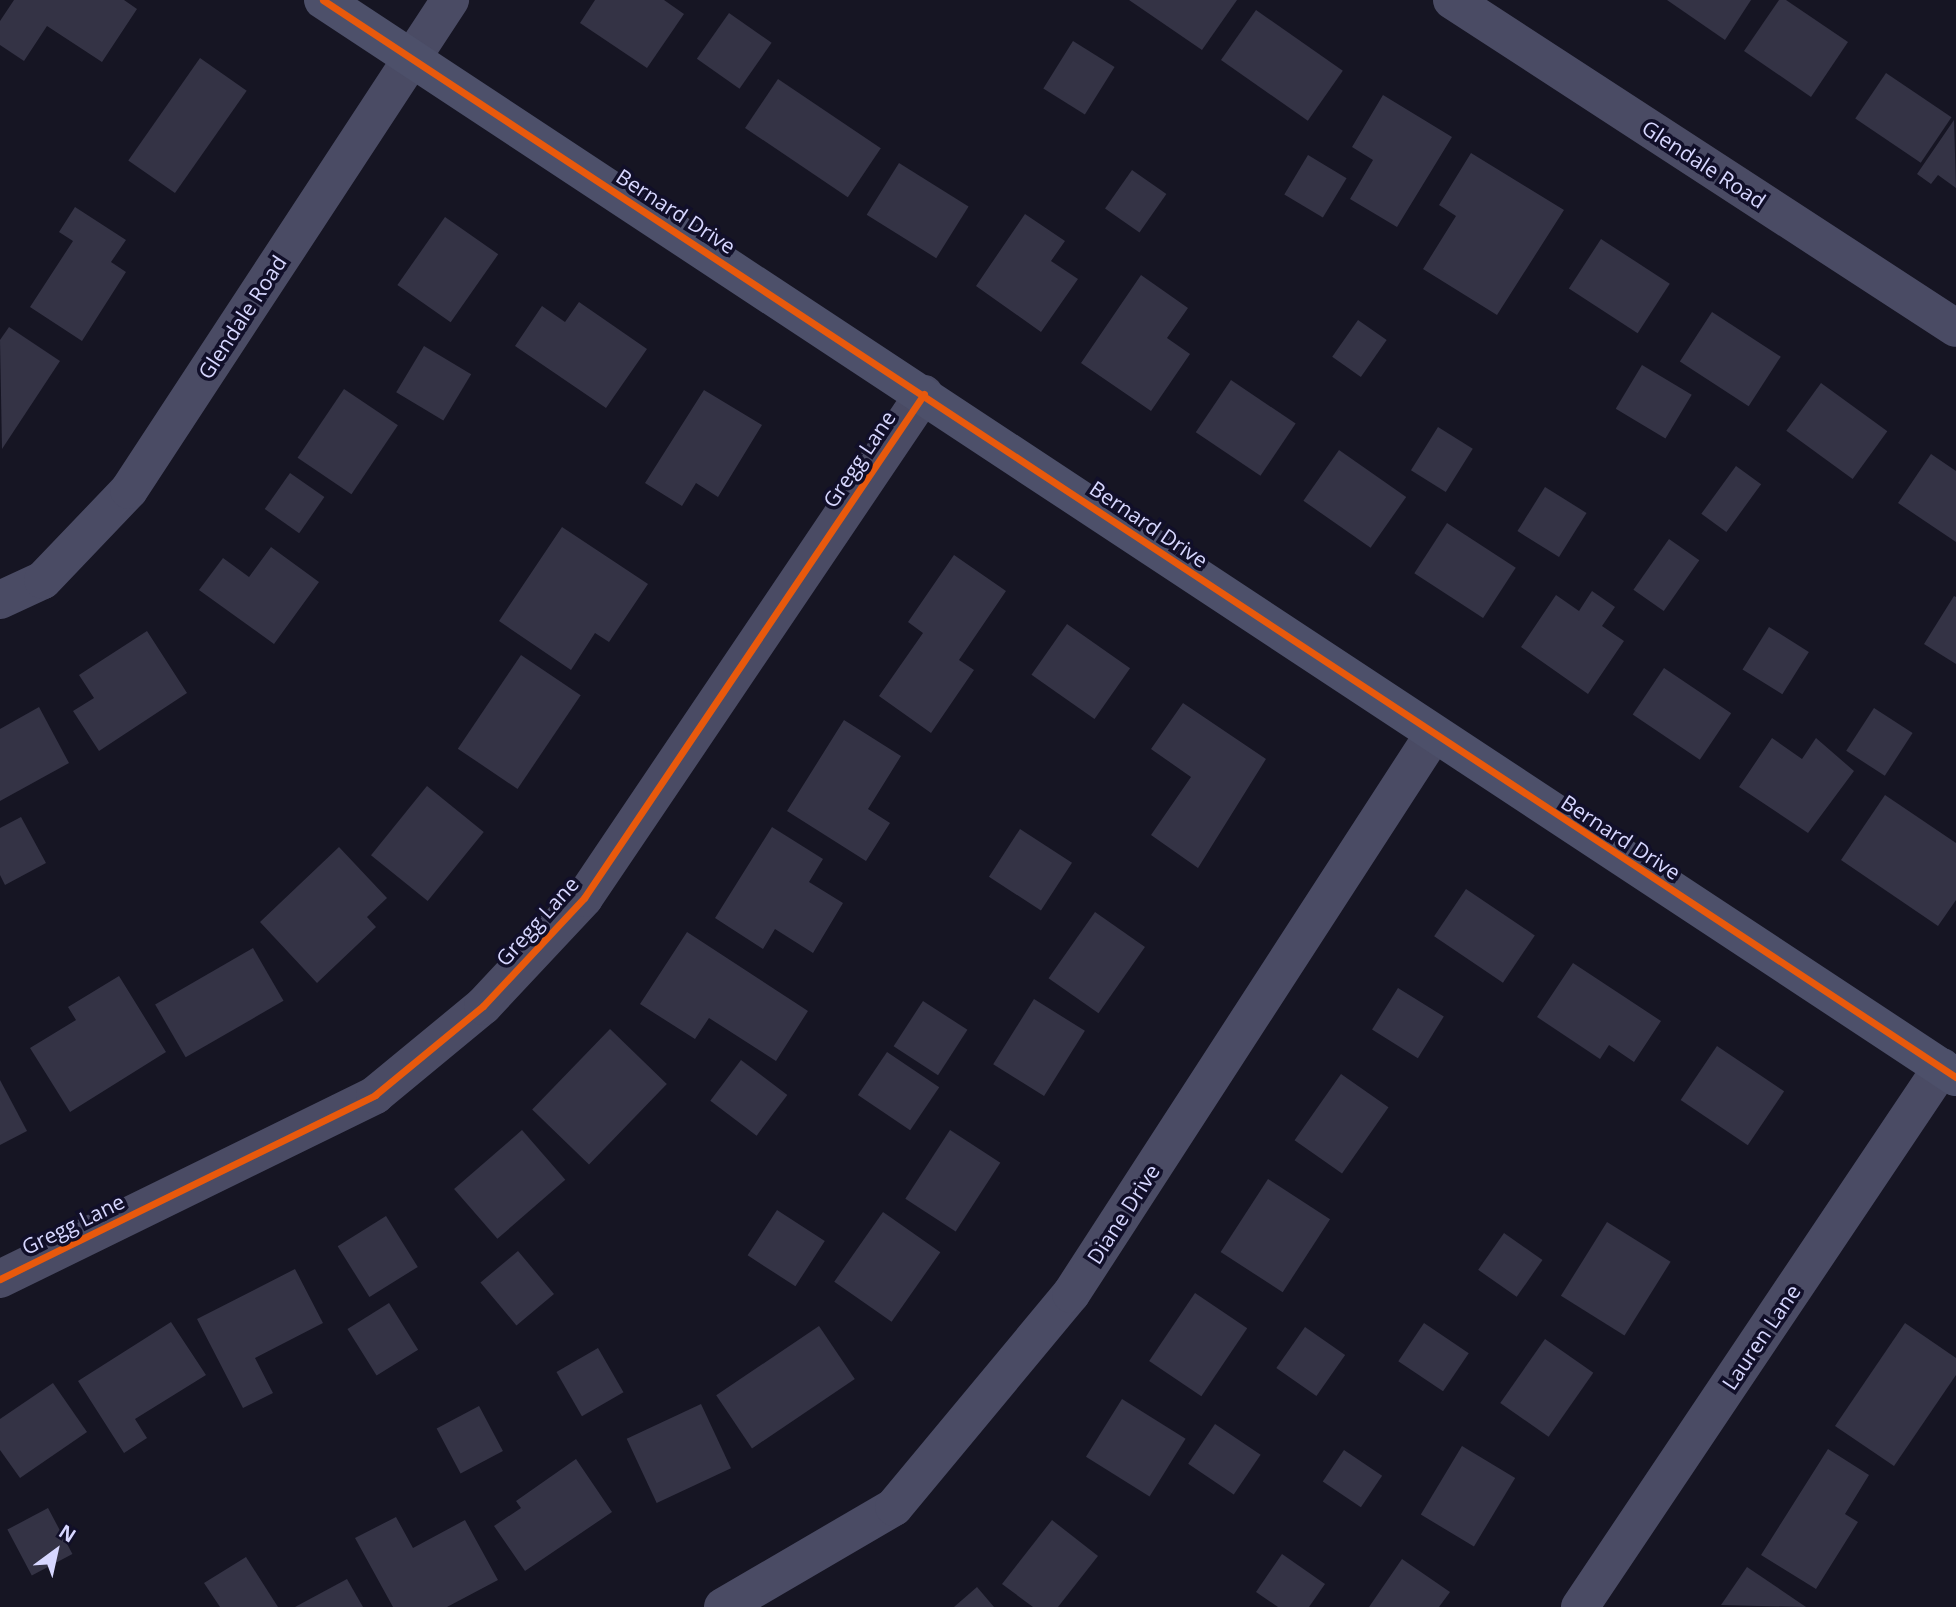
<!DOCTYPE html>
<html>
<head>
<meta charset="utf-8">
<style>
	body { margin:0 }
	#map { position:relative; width:1956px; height:1607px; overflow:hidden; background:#161523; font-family:"Open Sans",sans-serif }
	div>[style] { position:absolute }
	.building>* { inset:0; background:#343345; transform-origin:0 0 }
	.street>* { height:38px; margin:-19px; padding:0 19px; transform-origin:19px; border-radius:19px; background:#4a4b64 }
	.secondary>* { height:38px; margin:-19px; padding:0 19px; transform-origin:19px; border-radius:19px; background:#4d506a }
	.cycleway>* { height:7px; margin:-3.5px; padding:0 3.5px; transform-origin:3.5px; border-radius:3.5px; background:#e8590c }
	span { translate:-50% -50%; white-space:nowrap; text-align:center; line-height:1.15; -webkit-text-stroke:7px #110f29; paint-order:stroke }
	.street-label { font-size:21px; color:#d7d7ff }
	.north { position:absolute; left:21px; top:1516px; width:70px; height:70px; -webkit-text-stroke:5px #110f29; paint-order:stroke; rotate:33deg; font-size:19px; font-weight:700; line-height:28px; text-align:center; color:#d7d7ff }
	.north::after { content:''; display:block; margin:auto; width:24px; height:32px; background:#d7d7ff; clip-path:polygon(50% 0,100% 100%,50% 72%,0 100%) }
</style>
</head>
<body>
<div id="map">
	<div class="building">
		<div style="clip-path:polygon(14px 0,124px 0,137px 9px,102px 62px,47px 26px,24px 61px,0 45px,0 21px)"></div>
		<div style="clip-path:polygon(595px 0,664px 0,684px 14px,647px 68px,580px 23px)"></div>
		<div style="clip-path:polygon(1129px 0,1237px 0,1202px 50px)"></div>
		<div style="clip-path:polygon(1667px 0,1751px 0,1725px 40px)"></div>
		<div style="clip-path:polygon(1779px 0,1786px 0,1848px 42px,1811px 97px,1744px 51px)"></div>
		<div style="left:1256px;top:10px;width:106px;height:61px;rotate:35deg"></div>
		<div style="left:729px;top:13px;width:52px;height:56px;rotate:35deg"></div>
		<div style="left:1073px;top:41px;width:49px;height:56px;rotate:32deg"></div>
		<div style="left:200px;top:58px;width:57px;height:125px;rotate:35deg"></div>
		<div style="left:1886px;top:73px;width:79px;height:55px;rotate:34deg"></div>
		<div style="left:778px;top:79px;width:124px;height:59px;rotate:34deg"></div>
		<div style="clip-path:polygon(1383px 95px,1452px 137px,1397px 227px,1350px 199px,1373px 160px,1352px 147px)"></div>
		<div style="clip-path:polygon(1954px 120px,1956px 188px,1938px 175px,1931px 184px,1917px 174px)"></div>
		<div style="clip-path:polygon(1471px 153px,1564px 210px,1497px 315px,1423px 269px,1456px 216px,1439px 205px)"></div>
		<div style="left:1308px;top:155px;width:45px;height:46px;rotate:31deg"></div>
		<div style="left:899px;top:163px;width:82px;height:61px;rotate:32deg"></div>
		<div style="left:1132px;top:170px;width:42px;height:47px;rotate:35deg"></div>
		<div style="clip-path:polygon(75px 207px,126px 240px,111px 262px,126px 272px,82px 341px,30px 307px,73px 241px,59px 232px)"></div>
		<div style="clip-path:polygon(1025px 214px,1065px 241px,1051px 261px,1078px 279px,1041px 332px,976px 286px)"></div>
		<div style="left:445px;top:217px;width:65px;height:83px;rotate:35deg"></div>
		<div style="left:1601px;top:239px;width:82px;height:59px;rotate:33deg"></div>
		<div style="clip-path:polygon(1141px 275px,1188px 308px,1167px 338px,1190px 354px,1151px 411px,1081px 363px)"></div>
		<div style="clip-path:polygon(579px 302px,647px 349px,606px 408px,515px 346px,542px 306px,565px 322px)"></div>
		<div style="left:1712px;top:312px;width:82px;height:59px;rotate:33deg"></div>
		<div style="left:1358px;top:320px;width:35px;height:45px;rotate:35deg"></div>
		<div style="clip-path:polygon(9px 327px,60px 361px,2px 449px,0 340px)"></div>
		<div style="left:424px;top:346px;width:55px;height:54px;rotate:31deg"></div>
		<div style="left:1642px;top:365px;width:58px;height:51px;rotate:31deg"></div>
		<div style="left:1231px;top:380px;width:78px;height:63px;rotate:34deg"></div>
		<div style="left:1821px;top:383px;width:82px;height:59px;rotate:36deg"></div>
		<div style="left:344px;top:389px;width:65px;height:83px;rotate:34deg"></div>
		<div style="clip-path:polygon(704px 390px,762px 425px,718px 497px,696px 483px,682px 506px,645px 483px)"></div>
		<div style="left:1438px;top:427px;width:41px;height:51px;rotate:32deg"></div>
		<div style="left:1339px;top:450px;width:82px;height:62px;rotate:35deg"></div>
		<div style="clip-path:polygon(1931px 454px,1956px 471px,1956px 542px,1898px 503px)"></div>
		<div style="left:1736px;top:466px;width:31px;height:59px;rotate:36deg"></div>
		<div style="left:290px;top:473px;width:42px;height:44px;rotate:35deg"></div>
		<div style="left:1545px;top:487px;width:49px;height:52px;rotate:32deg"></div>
		<div style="left:1447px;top:523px;width:82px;height:60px;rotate:33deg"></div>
		<div style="clip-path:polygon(562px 527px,648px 584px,609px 642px,595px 633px,571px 670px,499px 621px)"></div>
		<div style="left:1669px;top:539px;width:37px;height:62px;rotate:35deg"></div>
		<div style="clip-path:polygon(271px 547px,319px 582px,274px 644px,199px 590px,223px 558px,249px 577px)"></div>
		<div style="clip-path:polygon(954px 555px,1006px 591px,959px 660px,974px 670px,931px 733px,879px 696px,923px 633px,908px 622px)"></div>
		<div style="clip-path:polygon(1592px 591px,1615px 607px,1602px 626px,1624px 641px,1588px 694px,1521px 647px,1556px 595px,1579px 611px)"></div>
		<div style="clip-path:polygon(1954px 596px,1956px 597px,1956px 664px,1924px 644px)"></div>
		<div style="left:1067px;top:624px;width:77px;height:62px;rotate:35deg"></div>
		<div style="left:1769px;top:627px;width:47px;height:50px;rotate:32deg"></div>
		<div style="clip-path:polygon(147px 631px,187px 693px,99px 751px,73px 711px,94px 698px,79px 675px)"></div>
		<div style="left:521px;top:655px;width:72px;height:113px;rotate:34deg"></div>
		<div style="left:1664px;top:668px;width:81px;height:56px;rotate:34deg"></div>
		<div style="clip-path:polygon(1183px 703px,1266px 759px,1198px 868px,1151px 835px,1191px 777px,1151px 749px)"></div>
		<div style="clip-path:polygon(39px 707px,69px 763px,0 801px,0 729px)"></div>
		<div style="left:1874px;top:708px;width:46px;height:51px;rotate:33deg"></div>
		<div style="clip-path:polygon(844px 720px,901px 756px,868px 809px,890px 823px,866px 861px,787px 811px)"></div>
		<div style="clip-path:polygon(1772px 738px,1802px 759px,1816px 738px,1854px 771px,1808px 833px,1739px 787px)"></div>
		<div style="left:427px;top:786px;width:73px;height:89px;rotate:39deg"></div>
		<div style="clip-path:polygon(1885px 795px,1956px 843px,1956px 900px,1938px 926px,1841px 860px)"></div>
		<div style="clip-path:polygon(21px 817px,46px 863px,5px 885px,0 875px,0 828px)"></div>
		<div style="clip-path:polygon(772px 827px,823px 859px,809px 882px,843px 903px,813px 953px,775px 929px,763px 949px,715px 918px)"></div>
		<div style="left:1020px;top:829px;width:62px;height:57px;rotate:33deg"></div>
		<div style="clip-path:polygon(339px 847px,387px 898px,367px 917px,376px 927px,317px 983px,260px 922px)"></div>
		<div style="left:1466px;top:889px;width:83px;height:57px;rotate:34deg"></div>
		<div style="left:1095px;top:912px;width:61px;height:81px;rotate:35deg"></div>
		<div style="clip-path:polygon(687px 932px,808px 1011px,776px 1061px,709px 1018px,695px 1039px,640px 1004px)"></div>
		<div style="left:253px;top:948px;width:61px;height:113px;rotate:60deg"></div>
		<div style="clip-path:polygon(1573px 963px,1661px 1021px,1634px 1062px,1609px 1045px,1600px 1059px,1537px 1017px)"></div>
		<div style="clip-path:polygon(119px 976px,166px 1052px,70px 1112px,30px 1048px,76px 1020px,68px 1007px)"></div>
		<div style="left:1398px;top:988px;width:54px;height:49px;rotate:32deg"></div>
		<div style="left:1034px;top:999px;width:60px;height:77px;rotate:32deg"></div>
		<div style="left:923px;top:1001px;width:53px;height:54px;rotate:33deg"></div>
		<div style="left:610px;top:1029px;width:79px;height:112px;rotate:44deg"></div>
		<div style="left:1717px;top:1046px;width:81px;height:65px;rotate:34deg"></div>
		<div style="left:887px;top:1052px;width:63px;height:52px;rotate:34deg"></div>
		<div style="left:741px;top:1060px;width:58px;height:51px;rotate:37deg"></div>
		<div style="left:1341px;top:1074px;width:58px;height:81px;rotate:35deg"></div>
		<div style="clip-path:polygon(0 1080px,27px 1131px,0 1145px)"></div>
		<div style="left:522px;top:1130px;width:66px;height:90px;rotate:49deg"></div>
		<div style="left:950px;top:1130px;width:60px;height:82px;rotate:33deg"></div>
		<div style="left:1268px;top:1179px;width:74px;height:87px;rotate:33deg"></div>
		<div style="left:777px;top:1210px;width:57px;height:54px;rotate:33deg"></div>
		<div style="left:883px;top:1212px;width:70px;height:85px;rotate:35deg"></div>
		<div style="left:386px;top:1216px;width:60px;height:57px;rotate:58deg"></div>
		<div style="left:1607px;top:1222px;width:75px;height:87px;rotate:32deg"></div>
		<div style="left:1504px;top:1233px;width:47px;height:45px;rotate:35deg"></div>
		<div style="left:518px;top:1251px;width:56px;height:49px;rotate:50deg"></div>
		<div style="clip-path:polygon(295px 1269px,323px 1323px,255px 1358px,273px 1393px,243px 1408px,197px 1319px)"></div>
		<div style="left:1195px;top:1293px;width:63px;height:82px;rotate:34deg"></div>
		<div style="left:389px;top:1303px;width:55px;height:49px;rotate:58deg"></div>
		<div style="clip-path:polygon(171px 1322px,206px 1375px,135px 1419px,147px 1438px,124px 1453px,78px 1381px)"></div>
		<div style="left:1424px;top:1323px;width:54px;height:46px;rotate:34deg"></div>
		<div style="clip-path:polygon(1905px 1323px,1956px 1358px,1956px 1375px,1894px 1466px,1835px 1426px)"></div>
		<div style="left:819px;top:1326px;width:64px;height:124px;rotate:56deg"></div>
		<div style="left:1305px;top:1327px;width:49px;height:50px;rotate:35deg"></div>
		<div style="left:1545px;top:1339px;width:59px;height:78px;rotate:35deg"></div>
		<div style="left:598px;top:1348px;width:51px;height:48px;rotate:60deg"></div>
		<div style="clip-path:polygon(53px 1383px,87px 1432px,20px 1478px,0 1450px,0 1419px)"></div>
		<div style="left:1122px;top:1399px;width:75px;height:68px;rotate:32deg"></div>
		<div style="left:701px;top:1404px;width:71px;height:82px;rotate:65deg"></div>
		<div style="left:479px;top:1406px;width:51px;height:48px;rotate:62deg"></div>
		<div style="left:1215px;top:1424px;width:55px;height:48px;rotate:34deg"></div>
		<div style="left:1462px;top:1446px;width:62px;height:80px;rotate:31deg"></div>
		<div style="clip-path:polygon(1828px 1449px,1869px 1475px,1845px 1514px,1858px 1522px,1816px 1589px,1761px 1555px)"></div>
		<div style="left:1344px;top:1450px;width:46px;height:38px;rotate:34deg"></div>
		<div style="clip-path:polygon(576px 1459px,612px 1512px,525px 1571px,494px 1526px,521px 1508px,516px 1501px)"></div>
		<div style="left:48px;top:1508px;width:52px;height:46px;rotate:62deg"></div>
		<div style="clip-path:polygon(396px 1517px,413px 1548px,465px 1520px,498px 1580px,447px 1607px,393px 1607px,355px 1538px)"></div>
		<div style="clip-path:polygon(1052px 1520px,1098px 1556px,1058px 1607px,1033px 1607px,1002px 1584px)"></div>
		<div style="clip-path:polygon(1282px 1554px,1325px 1584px,1309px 1607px,1278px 1607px,1256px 1592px)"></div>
		<div style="clip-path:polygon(246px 1557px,278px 1607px,220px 1607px,204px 1583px)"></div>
		<div style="clip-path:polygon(1402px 1559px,1450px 1592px,1439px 1607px,1369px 1607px)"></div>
		<div style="clip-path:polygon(1747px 1567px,1806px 1607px,1721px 1605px)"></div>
		<div style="clip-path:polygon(347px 1579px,363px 1607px,295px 1607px)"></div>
		<div style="clip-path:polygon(977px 1587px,994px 1607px,954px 1607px)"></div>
	</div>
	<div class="street">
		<div style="left:1452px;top:0;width:601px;rotate:33.06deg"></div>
		<div style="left:0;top:600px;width:47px;rotate:-24.9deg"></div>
		<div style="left:43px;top:580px;width:124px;rotate:-46.3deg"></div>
		<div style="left:129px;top:490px;width:586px;rotate:-56.77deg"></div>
		<div style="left:0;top:1279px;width:418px;rotate:-26.1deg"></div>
		<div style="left:375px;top:1095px;width:140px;rotate:-39.5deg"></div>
		<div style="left:483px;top:1006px;width:148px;rotate:-46.9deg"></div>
		<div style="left:584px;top:898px;width:608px;rotate:-56deg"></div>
		<div style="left:723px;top:1607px;width:198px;rotate:-30.3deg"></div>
		<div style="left:894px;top:1507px;width:277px;rotate:-50.3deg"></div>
		<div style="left:1071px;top:1294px;width:666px;rotate:-57.07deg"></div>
		<div style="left:1580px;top:1607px;width:650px;rotate:-56.16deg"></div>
	</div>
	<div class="secondary">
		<div style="left:323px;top:0;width:1956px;rotate:33.41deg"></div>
	</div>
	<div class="cycleway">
		<div style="left:323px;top:0;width:1956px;rotate:33.41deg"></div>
		<div style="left:0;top:1279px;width:418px;rotate:-26.1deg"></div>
		<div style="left:375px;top:1095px;width:140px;rotate:-39.5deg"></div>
		<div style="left:483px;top:1006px;width:148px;rotate:-46.9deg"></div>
		<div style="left:584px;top:898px;width:608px;rotate:-56deg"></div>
	</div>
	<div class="street-label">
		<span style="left:1704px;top:164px;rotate:33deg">Glendale Road</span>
		<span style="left:676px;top:211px;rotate:33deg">Bernard Drive</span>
		<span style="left:242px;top:317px;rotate:-57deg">Glendale Road</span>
		<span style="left:859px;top:459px;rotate:-56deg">Gregg Lane</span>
		<span style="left:1149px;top:524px;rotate:34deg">Bernard Drive</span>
		<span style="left:1621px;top:837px;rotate:33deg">Bernard Drive</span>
		<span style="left:537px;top:921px;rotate:-48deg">Gregg Lane</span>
		<span style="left:1123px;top:1214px;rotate:-57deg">Diane Drive</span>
		<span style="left:73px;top:1224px;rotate:-26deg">Gregg Lane</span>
		<span style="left:1761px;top:1337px;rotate:-56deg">Lauren Lane</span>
	</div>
	<div class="north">N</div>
</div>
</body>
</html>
